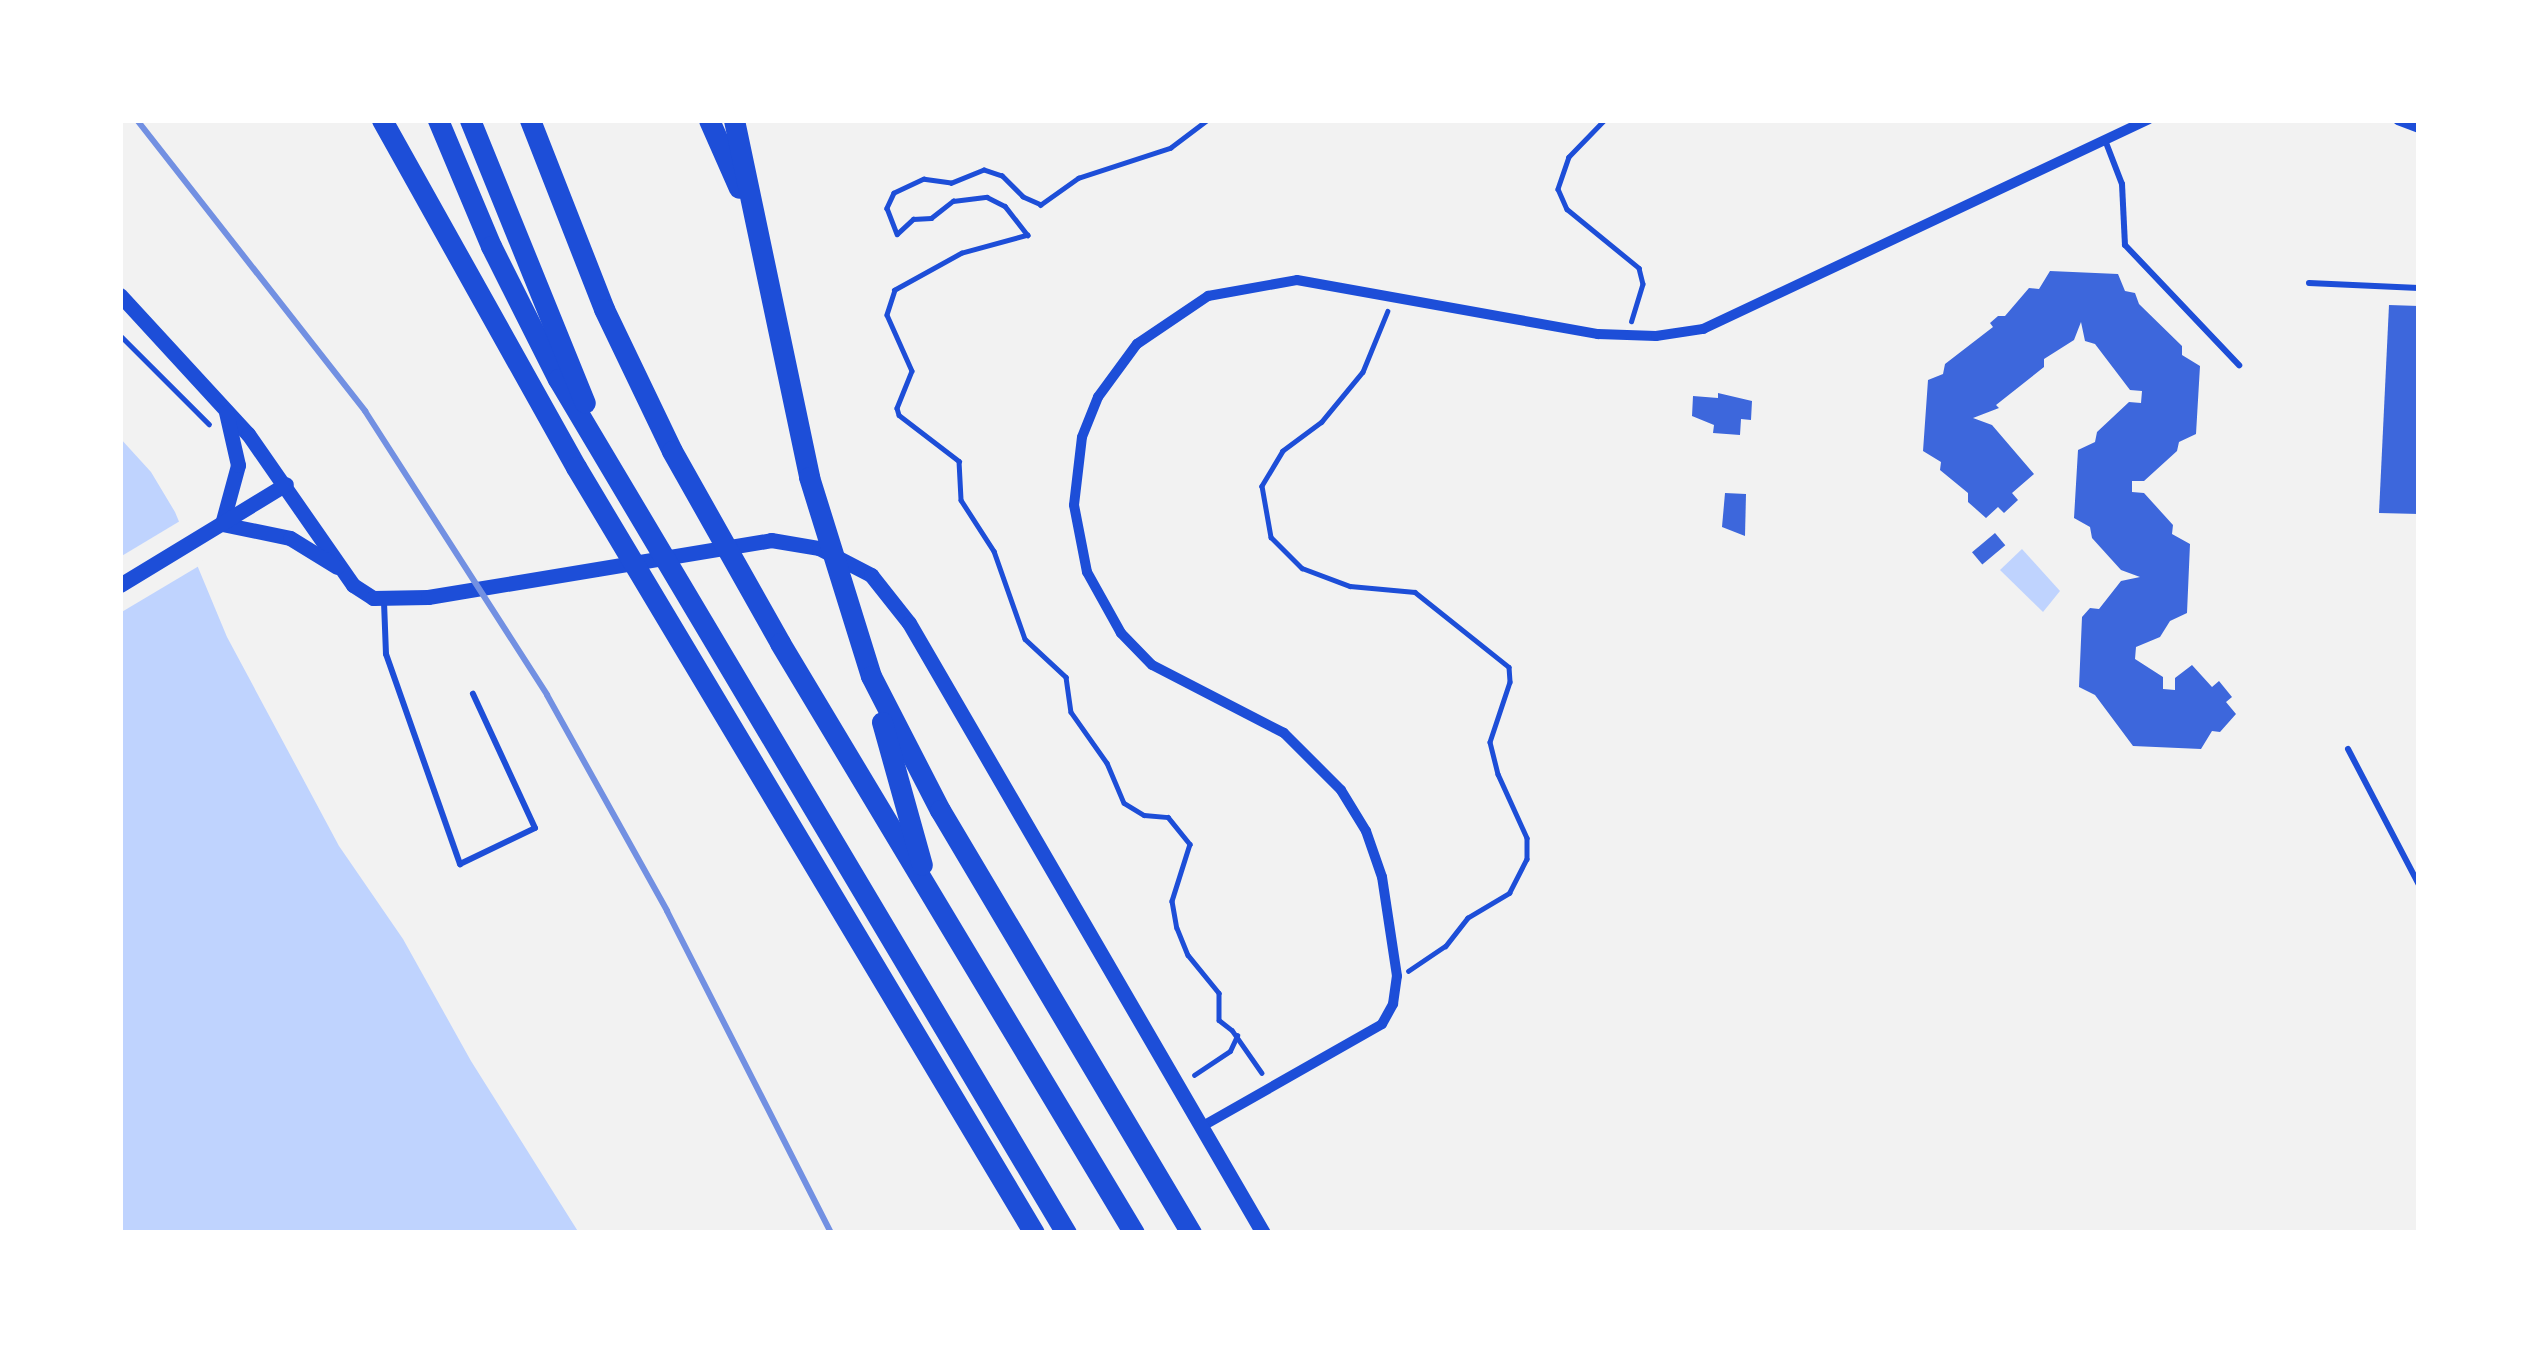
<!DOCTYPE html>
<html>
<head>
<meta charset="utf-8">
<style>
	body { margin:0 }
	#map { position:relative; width:2539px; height:1353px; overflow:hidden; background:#f2f2f2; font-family:"IBM Plex Sans",sans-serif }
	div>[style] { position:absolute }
	.water>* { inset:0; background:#bfd3fe }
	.pier>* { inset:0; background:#f2f2f2 }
	.building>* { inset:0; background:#3d67dc; transform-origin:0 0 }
	.path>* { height:4.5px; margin:-2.25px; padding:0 2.25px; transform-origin:2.25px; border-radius:2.25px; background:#1d4ed8 }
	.service>* { height:6px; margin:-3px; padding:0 3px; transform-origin:3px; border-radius:3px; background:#1d4ed8 }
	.minor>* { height:10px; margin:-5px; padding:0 5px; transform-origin:5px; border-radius:5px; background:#1d4ed8 }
	.secondary>* { height:15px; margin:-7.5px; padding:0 7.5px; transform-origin:7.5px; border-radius:7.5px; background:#1d4ed8 }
	.motorway>* { height:21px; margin:-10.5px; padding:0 10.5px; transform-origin:10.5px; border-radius:10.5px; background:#1d4ed8 }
	.rail>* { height:6px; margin:-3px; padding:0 3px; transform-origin:3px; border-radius:3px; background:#7290e2 }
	span { translate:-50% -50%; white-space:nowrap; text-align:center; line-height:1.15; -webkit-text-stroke:10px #fff; paint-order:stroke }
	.frame { position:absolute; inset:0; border:123px solid #fff; pointer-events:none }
</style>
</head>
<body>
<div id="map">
	<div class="water">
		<div style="clip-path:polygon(120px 438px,151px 472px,175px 512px,227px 637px,339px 846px,403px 939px,471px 1061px,579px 1233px,120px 1233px)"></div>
		<div style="clip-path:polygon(2022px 549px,2060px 591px,2043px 612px,2000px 570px)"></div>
	</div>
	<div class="pier">
		<div style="clip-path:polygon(185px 518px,204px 563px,120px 613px,120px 557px)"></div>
	</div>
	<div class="building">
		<div style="clip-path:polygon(2050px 271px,2118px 274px,2125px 291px,2135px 293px,2139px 304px,2182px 346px,2182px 355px,2200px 366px,2196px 434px,2179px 442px,2177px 451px,2144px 481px,2132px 481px,2132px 492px,2144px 493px,2173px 525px,2172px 534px,2190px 544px,2187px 613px,2170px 621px,2160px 637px,2136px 647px,2135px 659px,2163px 677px,2163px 689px,2175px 690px,2175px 678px,2192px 665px,2212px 687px,2219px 681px,2232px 697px,2226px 702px,2236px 714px,2220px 732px,2212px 731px,2201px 749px,2133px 746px,2095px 695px,2079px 687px,2082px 617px,2090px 608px,2099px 609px,2121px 581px,2140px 577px,2121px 570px,2092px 538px,2090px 527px,2074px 518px,2078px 450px,2095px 442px,2097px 432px,2129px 402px,2141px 403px,2142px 391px,2130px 390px,2095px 344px,2085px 341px,2081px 322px,2074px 340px,2044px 359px,2044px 367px,1996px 405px,1999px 408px,1973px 418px,1992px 425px,2034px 474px,2012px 493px,2018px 500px,2004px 513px,1998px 507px,1986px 518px,1968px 502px,1968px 493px,1940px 470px,1941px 462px,1923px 451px,1928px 380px,1943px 374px,1945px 364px,1993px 327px,1990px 323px,1998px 316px,2005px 316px,2029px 288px,2039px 289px)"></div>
		<div style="clip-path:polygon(2389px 305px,2419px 306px,2419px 514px,2379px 513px)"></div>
		<div style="clip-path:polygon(1718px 393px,1752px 401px,1751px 420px,1741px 419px,1740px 435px,1713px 433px,1714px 425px,1692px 416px,1693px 396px,1718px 398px)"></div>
		<div style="clip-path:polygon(1725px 493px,1746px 494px,1745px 536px,1722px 527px)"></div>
		<div style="left:1995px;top:533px;width:16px;height:30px;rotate:50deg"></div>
	</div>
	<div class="path">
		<div style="left:1208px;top:120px;width:46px;rotate:142.9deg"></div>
		<div style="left:1171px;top:148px;width:97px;rotate:161.9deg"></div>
		<div style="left:1079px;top:178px;width:47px;rotate:144.6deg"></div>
		<div style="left:1041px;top:205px;width:20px;rotate:-156deg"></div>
		<div style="left:1023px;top:197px;width:30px;rotate:-135deg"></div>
		<div style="left:1002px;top:176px;width:19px;rotate:-162deg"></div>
		<div style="left:984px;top:170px;width:35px;rotate:158deg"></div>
		<div style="left:951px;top:183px;width:27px;rotate:-172deg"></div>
		<div style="left:924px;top:179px;width:33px;rotate:155deg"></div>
		<div style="left:894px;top:193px;width:17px;rotate:115deg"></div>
		<div style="left:887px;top:208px;width:28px;rotate:69deg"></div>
		<div style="left:897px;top:234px;width:22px;rotate:-43deg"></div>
		<div style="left:913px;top:219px;width:18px;rotate:-3deg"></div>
		<div style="left:931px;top:218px;width:28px;rotate:-38deg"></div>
		<div style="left:953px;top:201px;width:34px;rotate:-7deg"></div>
		<div style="left:987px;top:197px;width:20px;rotate:27deg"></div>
		<div style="left:1005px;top:206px;width:37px;rotate:52deg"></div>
		<div style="left:1028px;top:235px;width:68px;rotate:164.7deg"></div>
		<div style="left:962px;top:253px;width:77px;rotate:151.1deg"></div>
		<div style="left:895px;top:290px;width:26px;rotate:108deg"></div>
		<div style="left:887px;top:315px;width:61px;rotate:65.9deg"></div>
		<div style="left:912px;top:371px;width:40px;rotate:112deg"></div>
		<div style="left:897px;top:408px;width:7px;rotate:74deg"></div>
		<div style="left:899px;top:415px;width:76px;rotate:37.5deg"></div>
		<div style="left:959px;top:461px;width:39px;rotate:87deg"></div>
		<div style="left:961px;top:500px;width:61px;rotate:57.1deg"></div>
		<div style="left:994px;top:551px;width:93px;rotate:70.6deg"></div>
		<div style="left:1025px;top:639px;width:56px;rotate:42.8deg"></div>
		<div style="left:1066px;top:677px;width:35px;rotate:82deg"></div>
		<div style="left:1071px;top:712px;width:62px;rotate:54.8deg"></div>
		<div style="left:1107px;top:763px;width:43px;rotate:67deg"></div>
		<div style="left:1124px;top:803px;width:23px;rotate:31deg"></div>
		<div style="left:1144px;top:815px;width:24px;rotate:5deg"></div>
		<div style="left:1168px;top:817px;width:35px;rotate:51deg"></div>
		<div style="left:1190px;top:844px;width:60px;rotate:107.5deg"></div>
		<div style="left:1172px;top:901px;width:27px;rotate:80deg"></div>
		<div style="left:1177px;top:928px;width:29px;rotate:68deg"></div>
		<div style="left:1188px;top:955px;width:49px;rotate:50.8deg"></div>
		<div style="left:1219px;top:993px;width:27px;rotate:90deg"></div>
		<div style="left:1219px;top:1020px;width:16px;rotate:38deg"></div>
		<div style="left:1232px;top:1030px;width:52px;rotate:55.1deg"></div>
		<div style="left:1605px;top:120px;width:52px;rotate:134.2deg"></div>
		<div style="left:1569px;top:157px;width:34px;rotate:109deg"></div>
		<div style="left:1558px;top:189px;width:22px;rotate:66deg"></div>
		<div style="left:1567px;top:209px;width:93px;rotate:39.3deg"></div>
		<div style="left:1639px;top:268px;width:16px;rotate:76deg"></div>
		<div style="left:1643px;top:284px;width:39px;rotate:107deg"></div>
		<div style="left:1388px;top:311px;width:66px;rotate:112.3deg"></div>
		<div style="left:1363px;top:372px;width:65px;rotate:129.4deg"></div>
		<div style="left:1322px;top:422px;width:49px;rotate:143.4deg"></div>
		<div style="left:1283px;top:451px;width:41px;rotate:121deg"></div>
		<div style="left:1262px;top:486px;width:52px;rotate:80deg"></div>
		<div style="left:1271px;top:537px;width:44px;rotate:45deg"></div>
		<div style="left:1302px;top:568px;width:51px;rotate:20.6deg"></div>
		<div style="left:1350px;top:586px;width:65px;rotate:5.3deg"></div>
		<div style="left:1415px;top:592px;width:120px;rotate:38.6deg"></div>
		<div style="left:1509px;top:667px;width:15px;rotate:86deg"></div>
		<div style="left:1510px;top:682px;width:63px;rotate:108.4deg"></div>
		<div style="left:1490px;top:742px;width:33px;rotate:76deg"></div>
		<div style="left:1498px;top:774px;width:70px;rotate:65.6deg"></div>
		<div style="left:1527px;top:838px;width:21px;rotate:90deg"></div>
		<div style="left:1527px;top:859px;width:38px;rotate:117deg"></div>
		<div style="left:1510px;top:893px;width:49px;rotate:149.2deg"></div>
		<div style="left:1468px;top:918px;width:36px;rotate:128deg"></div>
		<div style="left:1446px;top:946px;width:45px;rotate:146deg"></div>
		<div style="left:120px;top:335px;width:126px;rotate:45deg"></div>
		<div style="left:1194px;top:1075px;width:43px;rotate:-33.7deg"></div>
		<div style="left:1230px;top:1051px;width:17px;rotate:-65deg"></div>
	</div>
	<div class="service">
		<div style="left:2105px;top:140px;width:47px;rotate:68.9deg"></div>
		<div style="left:2122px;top:184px;width:61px;rotate:87.2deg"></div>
		<div style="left:2125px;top:245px;width:166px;rotate:46.5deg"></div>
		<div style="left:2309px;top:283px;width:110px;rotate:2.6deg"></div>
		<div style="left:384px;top:602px;width:52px;rotate:87.8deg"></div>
		<div style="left:386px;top:654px;width:223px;rotate:70.6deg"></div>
		<div style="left:460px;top:864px;width:83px;rotate:-25.6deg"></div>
		<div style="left:535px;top:828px;width:148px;rotate:-114.8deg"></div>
		<div style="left:2348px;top:749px;width:153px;rotate:62.4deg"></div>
	</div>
	<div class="minor">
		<div style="left:2398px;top:120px;width:22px;rotate:21deg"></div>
		<div style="left:1201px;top:1127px;width:208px;rotate:-29.6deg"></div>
		<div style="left:1382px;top:1024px;width:23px;rotate:-61deg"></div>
		<div style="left:1393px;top:1004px;width:28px;rotate:-82deg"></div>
		<div style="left:1397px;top:976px;width:100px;rotate:-98.6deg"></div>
		<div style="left:1382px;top:877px;width:49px;rotate:-109.2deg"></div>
		<div style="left:1366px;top:831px;width:48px;rotate:-121.4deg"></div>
		<div style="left:1341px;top:790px;width:81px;rotate:-135deg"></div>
		<div style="left:1284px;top:733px;width:148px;rotate:-152.7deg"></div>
		<div style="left:1152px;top:665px;width:45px;rotate:-134.1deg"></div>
		<div style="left:1121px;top:633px;width:70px;rotate:-119.1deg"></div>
		<div style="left:1087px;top:572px;width:68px;rotate:-101deg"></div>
		<div style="left:1074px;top:505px;width:68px;rotate:-83.3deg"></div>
		<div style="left:1082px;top:437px;width:43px;rotate:-68.2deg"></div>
		<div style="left:1098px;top:397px;width:66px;rotate:-53.7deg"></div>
		<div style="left:1137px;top:344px;width:86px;rotate:-34.1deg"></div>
		<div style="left:1208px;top:296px;width:90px;rotate:-10.2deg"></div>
		<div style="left:1297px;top:280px;width:306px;rotate:10.2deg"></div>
		<div style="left:1598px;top:334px;width:58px;rotate:2deg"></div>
		<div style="left:1656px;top:336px;width:48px;rotate:-8.5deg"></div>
		<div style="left:1703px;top:329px;width:492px;rotate:-25.2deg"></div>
	</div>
	<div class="secondary">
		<div style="left:120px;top:295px;width:189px;rotate:47.4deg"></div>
		<div style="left:248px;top:434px;width:184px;rotate:55.2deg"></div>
		<div style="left:353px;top:585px;width:24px;rotate:33deg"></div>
		<div style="left:373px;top:598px;width:55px;rotate:-1deg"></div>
		<div style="left:428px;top:597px;width:348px;rotate:-9.4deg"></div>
		<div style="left:771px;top:540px;width:49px;rotate:9.5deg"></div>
		<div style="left:819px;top:548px;width:59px;rotate:27.4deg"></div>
		<div style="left:871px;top:575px;width:61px;rotate:51.6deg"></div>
		<div style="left:909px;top:623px;width:705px;rotate:59.87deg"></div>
		<div style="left:222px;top:524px;width:69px;rotate:11.6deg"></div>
		<div style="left:290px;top:538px;width:55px;rotate:31.7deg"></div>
		<div style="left:222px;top:524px;width:61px;rotate:-74.8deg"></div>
		<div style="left:238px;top:465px;width:54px;rotate:-102.8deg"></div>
		<div style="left:120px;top:585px;width:194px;rotate:-31.3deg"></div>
	</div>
	<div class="motorway">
		<div style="left:382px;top:120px;width:398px;rotate:60.8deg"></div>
		<div style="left:576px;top:467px;width:892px;rotate:59.12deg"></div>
		<div style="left:438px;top:120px;width:137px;rotate:67.2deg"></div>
		<div style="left:491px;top:246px;width:149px;rotate:63.3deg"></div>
		<div style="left:558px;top:379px;width:994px;rotate:59.25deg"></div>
		<div style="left:470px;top:120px;width:305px;rotate:67.9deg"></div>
		<div style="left:530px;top:120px;width:203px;rotate:68.6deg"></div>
		<div style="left:604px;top:309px;width:157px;rotate:64.4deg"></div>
		<div style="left:672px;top:451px;width:220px;rotate:60.6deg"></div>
		<div style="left:780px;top:643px;width:688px;rotate:59.04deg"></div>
		<div style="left:709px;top:120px;width:74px;rotate:66.2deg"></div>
		<div style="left:734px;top:120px;width:365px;rotate:78.1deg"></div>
		<div style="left:809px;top:477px;width:208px;rotate:72.7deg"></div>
		<div style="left:871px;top:676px;width:151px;rotate:62.8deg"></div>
		<div style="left:940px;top:810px;width:492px;rotate:59.3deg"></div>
		<div style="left:882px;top:722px;width:148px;rotate:74.4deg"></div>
	</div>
	<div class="rail">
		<div style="left:137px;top:120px;width:370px;rotate:51.9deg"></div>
		<div style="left:365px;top:411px;width:337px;rotate:57.3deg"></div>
		<div style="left:547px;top:695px;width:247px;rotate:60.9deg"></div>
		<div style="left:667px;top:911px;width:361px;rotate:63deg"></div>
	</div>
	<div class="frame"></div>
</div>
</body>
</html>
